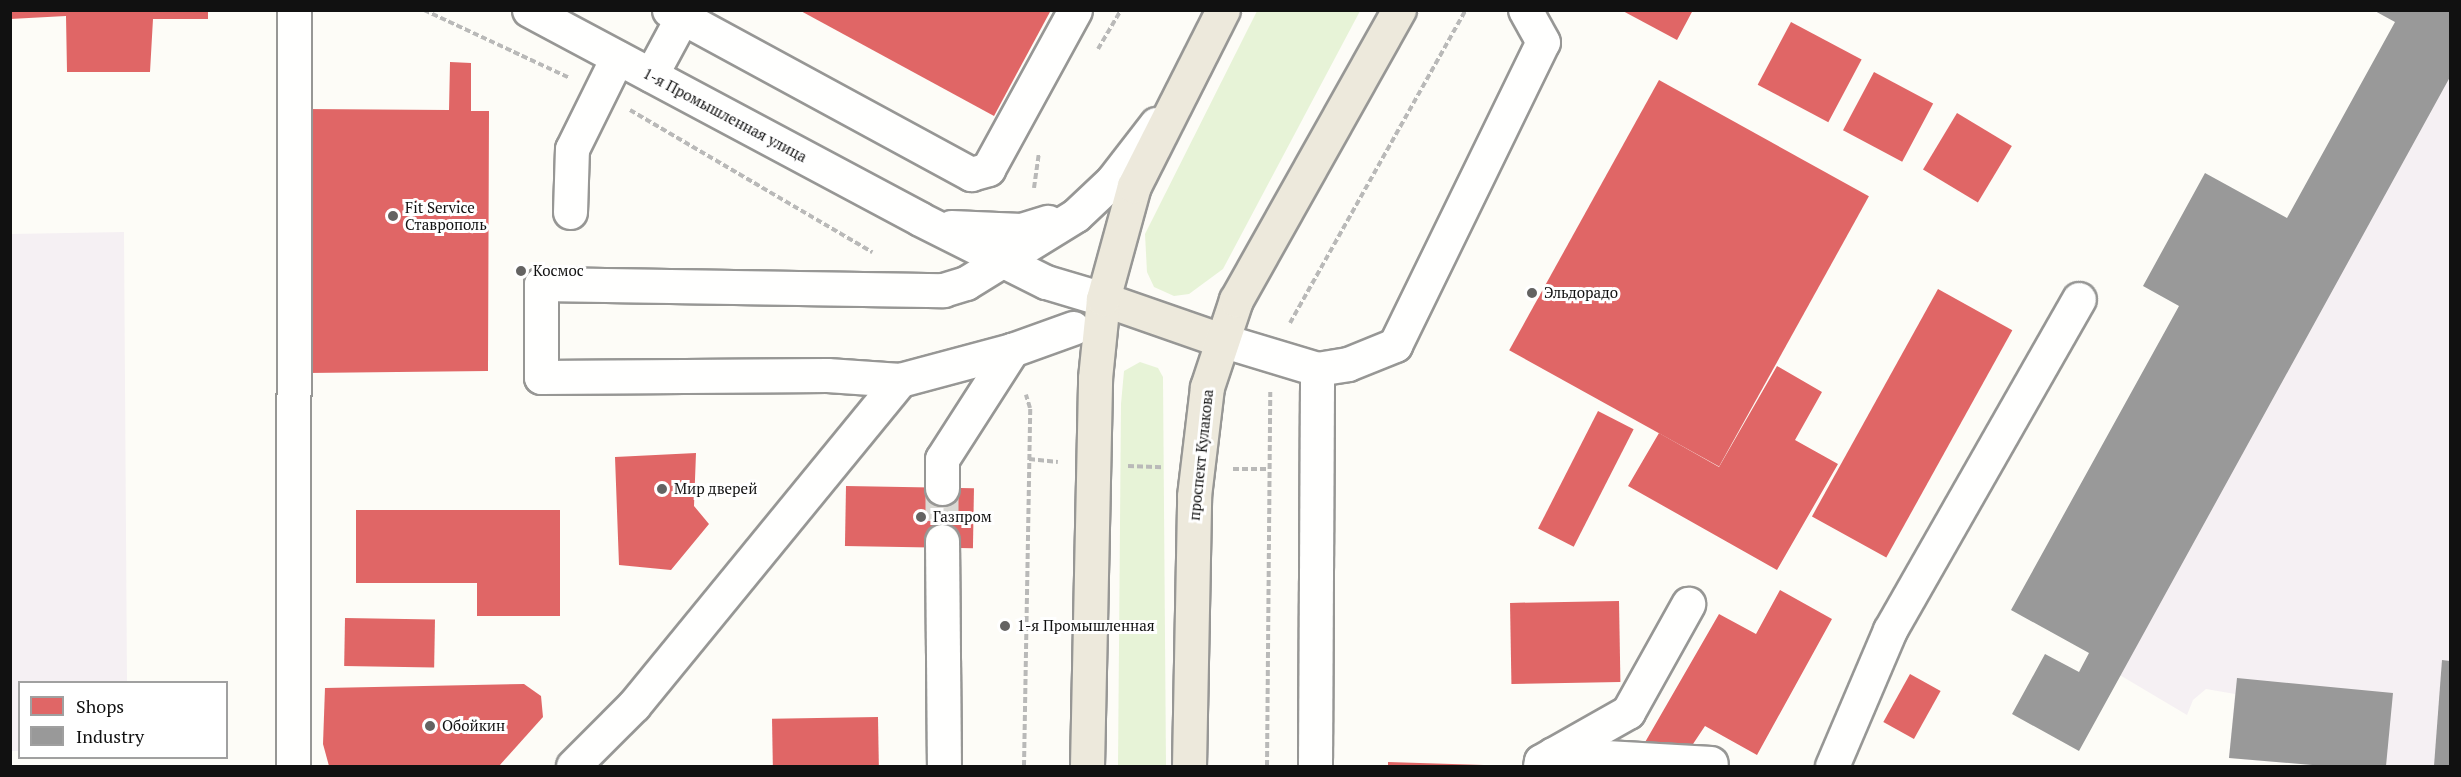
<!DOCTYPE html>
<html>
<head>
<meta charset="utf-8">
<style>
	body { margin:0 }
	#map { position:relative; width:2461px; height:777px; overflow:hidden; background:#fdfcf7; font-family:"PT Serif",serif }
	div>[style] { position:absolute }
	.industrial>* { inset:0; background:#f5f0f3 }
	.green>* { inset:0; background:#e7f3d7 }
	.shops>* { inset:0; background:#e06666; transform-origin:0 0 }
	.industry>* { inset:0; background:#999 }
	.minor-tunnel>* { height:33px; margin-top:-16.5px; transform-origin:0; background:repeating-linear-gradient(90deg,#dad9d4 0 33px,transparent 0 49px) }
	.path>* { height:4px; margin-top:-2px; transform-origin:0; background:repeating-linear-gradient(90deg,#b9b9b8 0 6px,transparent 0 9px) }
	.roads { filter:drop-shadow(2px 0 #979795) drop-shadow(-2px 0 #979795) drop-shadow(0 2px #979795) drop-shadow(0 -2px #979795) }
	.minor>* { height:33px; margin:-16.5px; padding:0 16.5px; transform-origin:16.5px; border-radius:16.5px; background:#fffffe }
	.major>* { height:33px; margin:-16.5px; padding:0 16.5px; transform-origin:16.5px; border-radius:16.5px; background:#ede9dc }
	.dots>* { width:16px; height:16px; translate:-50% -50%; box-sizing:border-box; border:3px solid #fff; border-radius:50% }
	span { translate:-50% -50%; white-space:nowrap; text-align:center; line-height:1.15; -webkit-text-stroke:6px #fff; paint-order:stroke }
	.street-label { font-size:15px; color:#111 }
	.poi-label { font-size:15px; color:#111 }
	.left { translate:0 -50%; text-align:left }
	.frame { position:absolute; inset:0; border:12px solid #111; pointer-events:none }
	.legend { position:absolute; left:18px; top:681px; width:210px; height:78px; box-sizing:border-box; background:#fff; border:2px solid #a0a0a0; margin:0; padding:8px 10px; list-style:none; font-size:18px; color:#111 }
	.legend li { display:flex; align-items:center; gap:12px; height:30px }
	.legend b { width:30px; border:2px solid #a0a0a0 }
</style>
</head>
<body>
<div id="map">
	<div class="industrial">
		<div style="clip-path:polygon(2450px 65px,2450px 766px,2324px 766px,2229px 758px,2235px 694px,2206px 689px,2193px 700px,2187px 715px,2113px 671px)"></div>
		<div style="clip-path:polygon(124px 232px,127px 682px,20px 682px,19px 751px,11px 751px,11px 234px)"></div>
	</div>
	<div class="green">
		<div style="clip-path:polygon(1257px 11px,1360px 11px,1223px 269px,1189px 294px,1174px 296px,1154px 287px,1147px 272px,1145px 234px)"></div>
		<div style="clip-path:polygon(1140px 362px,1158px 368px,1163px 377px,1166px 766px,1118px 766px,1121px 404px,1124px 371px)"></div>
	</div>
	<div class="shops">
		<div style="clip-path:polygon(10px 10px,208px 10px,208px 19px,153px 19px,150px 72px,67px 72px,66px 16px,10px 19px)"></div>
		<div style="clip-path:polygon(799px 10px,1051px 10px,994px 116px)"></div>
		<div style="clip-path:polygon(1621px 10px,1693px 10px,1677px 40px)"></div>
		<div style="left:1791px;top:22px;width:80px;height:71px;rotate:28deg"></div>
		<div style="clip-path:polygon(450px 62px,471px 63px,471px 111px,489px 111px,488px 371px,307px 373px,304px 109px,449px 110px)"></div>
		<div style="left:1874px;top:72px;width:67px;height:66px;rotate:28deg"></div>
		<div style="left:1659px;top:80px;width:240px;height:309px;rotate:29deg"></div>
		<div style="left:1957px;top:113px;width:64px;height:66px;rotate:31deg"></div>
		<div style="left:1938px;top:289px;width:85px;height:260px;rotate:29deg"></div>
		<div style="clip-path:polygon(1777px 366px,1822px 392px,1795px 440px,1838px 464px,1777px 570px,1628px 486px,1659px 433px,1719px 467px)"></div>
		<div style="left:1598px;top:411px;width:40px;height:132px;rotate:27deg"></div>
		<div style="clip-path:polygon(696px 453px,694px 506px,709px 524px,671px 570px,619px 565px,615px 457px)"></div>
		<div style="left:846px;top:486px;width:128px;height:60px;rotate:1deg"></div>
		<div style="clip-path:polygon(356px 510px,560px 510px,560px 616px,477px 616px,477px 583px,356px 583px)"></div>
		<div style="clip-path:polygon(1780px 590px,1832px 619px,1757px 755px,1705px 726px,1693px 744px,1644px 744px,1719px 614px,1756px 634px)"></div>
		<div style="left:1619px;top:601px;width:81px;height:109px;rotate:89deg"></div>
		<div style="left:345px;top:618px;width:90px;height:48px;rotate:1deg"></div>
		<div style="left:1910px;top:674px;width:35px;height:55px;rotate:29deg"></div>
		<div style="clip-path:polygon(524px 684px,541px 696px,543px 717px,499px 766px,329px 766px,323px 744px,325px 688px)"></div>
		<div style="left:878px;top:717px;width:49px;height:106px;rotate:89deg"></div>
		<div style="clip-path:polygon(1388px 762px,1484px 765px,1484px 766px,1388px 766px)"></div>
	</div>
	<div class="industry">
		<div style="clip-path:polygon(2373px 10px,2450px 10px,2450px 77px,2079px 751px,2012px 714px,2045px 654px,2079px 672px,2089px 653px,2011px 610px,2179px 306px,2143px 286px,2205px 173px,2287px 218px,2395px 22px)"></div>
		<div style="clip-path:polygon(2442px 660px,2450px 661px,2450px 766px,2434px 766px)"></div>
		<div style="clip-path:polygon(2237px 678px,2393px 693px,2386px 766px,2324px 766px,2229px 758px)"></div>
	</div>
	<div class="minor-tunnel">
		<div style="left:942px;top:488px;width:53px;rotate:90deg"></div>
	</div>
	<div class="path">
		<div style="left:424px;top:10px;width:159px;rotate:25deg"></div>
		<div style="left:1098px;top:49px;width:45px;rotate:-59.5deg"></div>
		<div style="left:630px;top:110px;width:281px;rotate:30.4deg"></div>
		<div style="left:1034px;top:188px;width:34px;rotate:-82deg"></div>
		<div style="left:1290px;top:323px;width:359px;rotate:-60.7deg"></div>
		<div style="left:1029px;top:459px;width:29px;rotate:6deg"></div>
		<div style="left:1128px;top:466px;width:35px;rotate:2deg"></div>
		<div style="left:1233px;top:469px;width:34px"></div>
		<div style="left:1024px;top:766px;width:358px;rotate:-89deg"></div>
		<div style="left:1030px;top:408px;width:14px;rotate:-107deg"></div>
		<div style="left:1267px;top:766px;width:374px;rotate:-89.5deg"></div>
	</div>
	<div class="roads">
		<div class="minor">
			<div style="left:529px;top:10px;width:443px;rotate:28.1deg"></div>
			<div style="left:920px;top:219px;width:141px;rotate:26.6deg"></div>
			<div style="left:1046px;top:282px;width:59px;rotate:16.6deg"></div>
			<div style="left:669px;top:10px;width:344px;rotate:28.5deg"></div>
			<div style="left:971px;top:174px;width:18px;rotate:-16deg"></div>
			<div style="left:988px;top:169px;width:181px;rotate:-61.3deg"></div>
			<div style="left:651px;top:75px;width:74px;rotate:-61.7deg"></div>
			<div style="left:570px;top:212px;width:63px;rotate:-88.2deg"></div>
			<div style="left:572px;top:149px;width:102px;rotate:-63.7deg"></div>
			<div style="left:951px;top:227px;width:70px;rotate:2.5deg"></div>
			<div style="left:1021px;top:230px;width:28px;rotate:-17deg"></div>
			<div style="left:1073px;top:328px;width:65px;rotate:160.2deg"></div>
			<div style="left:1012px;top:350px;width:116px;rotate:165deg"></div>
			<div style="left:900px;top:380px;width:73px;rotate:-176.1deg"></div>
			<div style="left:827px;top:375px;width:286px;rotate:179.6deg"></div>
			<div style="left:541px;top:377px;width:93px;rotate:-90deg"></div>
			<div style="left:541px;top:284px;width:402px;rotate:0.9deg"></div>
			<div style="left:943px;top:290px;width:24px;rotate:-17deg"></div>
			<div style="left:966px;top:283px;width:129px;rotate:-31.7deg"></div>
			<div style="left:1076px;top:215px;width:50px;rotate:-43.4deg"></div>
			<div style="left:1112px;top:181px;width:72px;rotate:-52.3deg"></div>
			<div style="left:1221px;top:340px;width:100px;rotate:16.8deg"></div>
			<div style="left:1317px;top:369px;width:31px;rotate:-9deg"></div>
			<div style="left:1348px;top:364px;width:51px;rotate:-22deg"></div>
			<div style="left:1395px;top:345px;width:337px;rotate:-64deg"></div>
			<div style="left:1543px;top:42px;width:37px;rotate:-119deg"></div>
			<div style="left:942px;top:488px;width:29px;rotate:-90deg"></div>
			<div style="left:942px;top:459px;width:130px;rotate:-57.3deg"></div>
			<div style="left:942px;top:541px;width:225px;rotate:89.5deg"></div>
			<div style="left:1553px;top:754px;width:158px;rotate:3.3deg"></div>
			<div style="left:293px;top:766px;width:756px;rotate:-89.92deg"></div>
			<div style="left:573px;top:766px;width:86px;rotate:-45deg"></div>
			<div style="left:634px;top:705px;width:420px;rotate:-50.7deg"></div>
			<div style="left:1315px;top:766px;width:397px;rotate:-89.7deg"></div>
			<div style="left:1540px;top:766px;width:5px;rotate:-79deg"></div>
			<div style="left:1541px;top:761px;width:100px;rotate:-29.4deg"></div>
			<div style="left:1628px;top:712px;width:124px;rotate:-60.9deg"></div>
			<div style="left:1832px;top:766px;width:148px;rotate:-66.9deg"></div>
			<div style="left:1890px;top:630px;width:381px;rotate:-60.3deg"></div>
		</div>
		<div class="major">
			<div style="left:1103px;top:299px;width:125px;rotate:19.2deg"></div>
			<div style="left:1087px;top:766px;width:388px;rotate:-88.8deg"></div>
			<div style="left:1095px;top:378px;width:79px;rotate:-84.2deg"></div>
			<div style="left:1103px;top:299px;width:117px;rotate:-74.7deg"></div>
			<div style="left:1134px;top:186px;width:197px;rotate:-63.2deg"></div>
			<div style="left:1189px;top:766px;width:270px;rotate:-88.9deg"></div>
			<div style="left:1194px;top:496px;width:110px;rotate:-83.2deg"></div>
			<div style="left:1207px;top:387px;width:92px;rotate:-71.6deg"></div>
			<div style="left:1236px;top:300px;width:333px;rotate:-60.7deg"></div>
		</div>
	</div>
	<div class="dots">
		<div style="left:393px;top:216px;background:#646362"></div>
		<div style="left:521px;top:271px;background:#646362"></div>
		<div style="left:1532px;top:293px;background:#646362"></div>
		<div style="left:662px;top:489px;background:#646362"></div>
		<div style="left:921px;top:517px;background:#646362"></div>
		<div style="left:1005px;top:626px;background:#646362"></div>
		<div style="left:430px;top:726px;background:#646362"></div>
	</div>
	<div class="street-label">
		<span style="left:725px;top:115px;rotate:28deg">1-я Промышленная улица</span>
		<span style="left:1201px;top:455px;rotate:-84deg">проспект Кулакова</span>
	</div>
	<div class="poi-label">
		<span class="left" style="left:405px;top:216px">Fit Service<br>Ставрополь</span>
		<span class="left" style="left:533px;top:271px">Космос</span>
		<span class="left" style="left:1544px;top:293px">Эльдорадо</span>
		<span class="left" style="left:674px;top:489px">Мир дверей</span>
		<span class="left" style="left:933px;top:517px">Газпром</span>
		<span class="left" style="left:1017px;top:626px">1-я Промышленная</span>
		<span class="left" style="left:442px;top:726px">Обойкин</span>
	</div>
	<div class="frame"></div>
	<ul class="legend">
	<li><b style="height:16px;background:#e06666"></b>Shops</li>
	<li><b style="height:16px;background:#999"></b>Industry</li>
	</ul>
</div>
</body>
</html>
